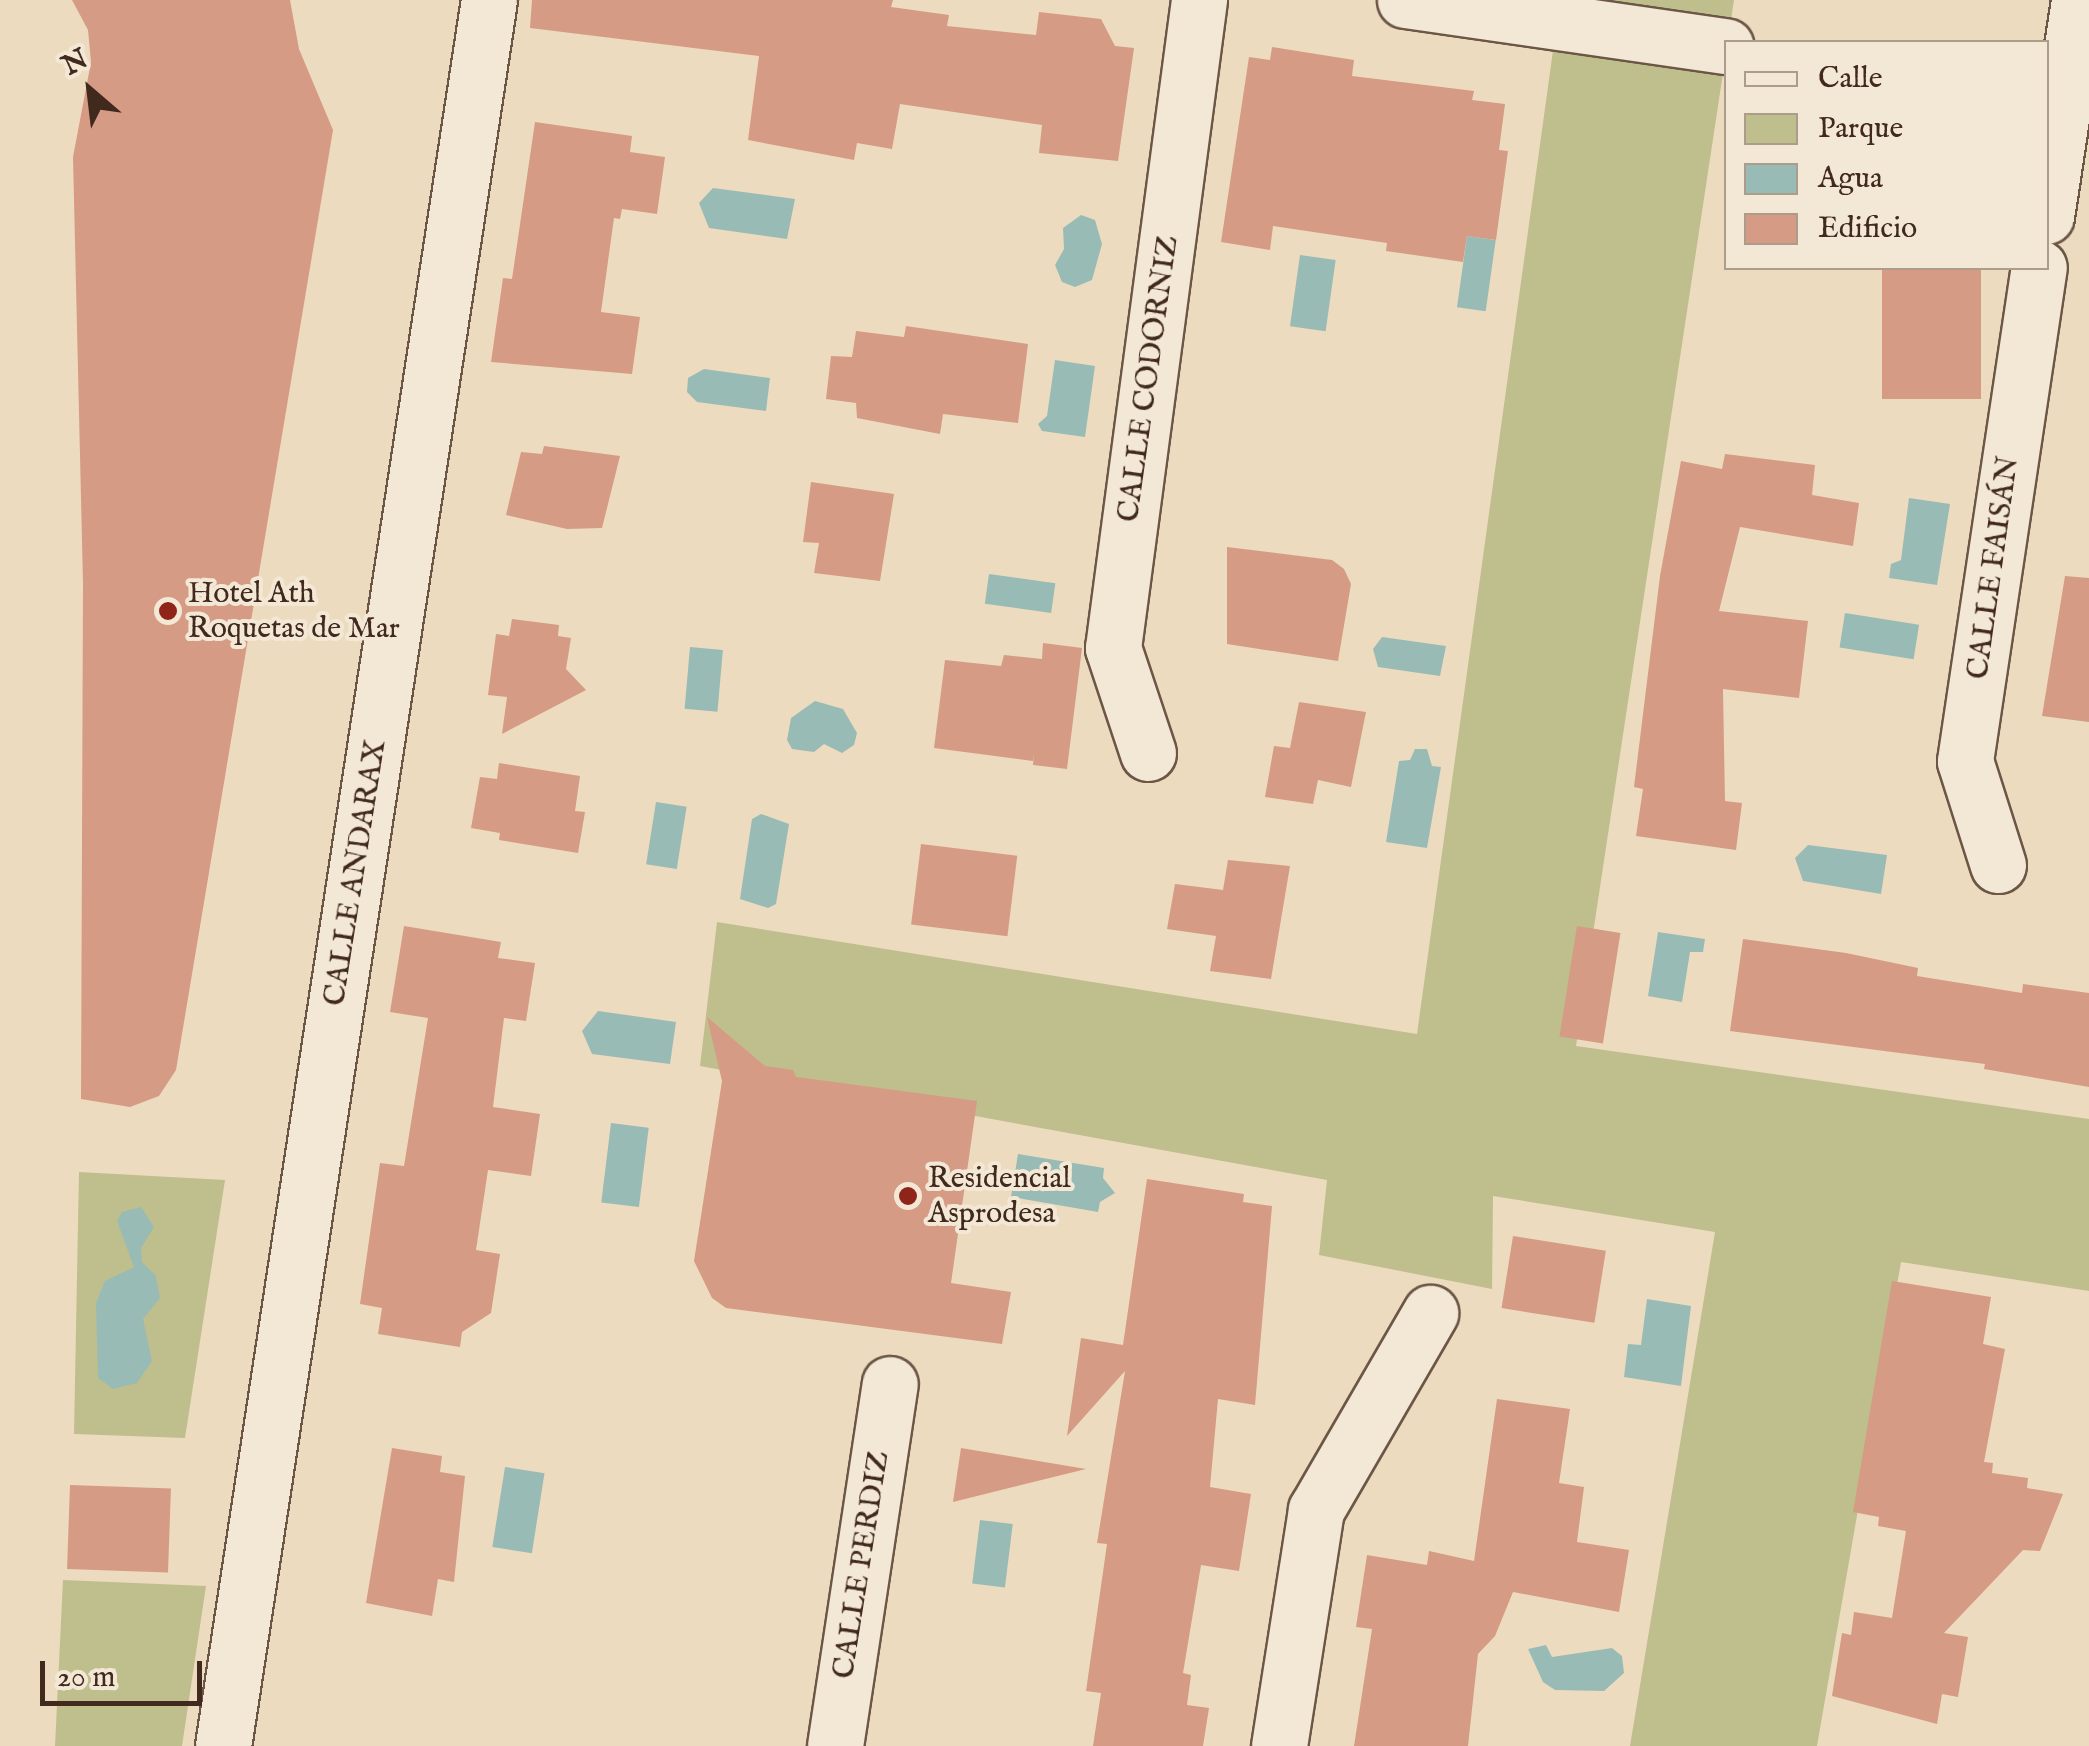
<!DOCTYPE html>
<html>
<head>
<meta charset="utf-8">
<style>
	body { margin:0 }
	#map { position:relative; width:2089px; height:1746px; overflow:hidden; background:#eddbbf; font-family:"IM FELL English",serif }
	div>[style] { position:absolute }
	.green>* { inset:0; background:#bfbe8d }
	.water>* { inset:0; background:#99bbb5; transform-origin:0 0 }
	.building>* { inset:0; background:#d59b84; transform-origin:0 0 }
	.roads { filter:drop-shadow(2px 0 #6c5646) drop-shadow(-2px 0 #6c5646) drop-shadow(0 2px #6c5646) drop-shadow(0 -2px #6c5646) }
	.minor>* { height:55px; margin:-27.5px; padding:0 27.5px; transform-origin:27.5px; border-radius:27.5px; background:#f3e8d5 }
	.dots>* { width:28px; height:28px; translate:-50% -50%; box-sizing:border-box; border:5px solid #f3e8d5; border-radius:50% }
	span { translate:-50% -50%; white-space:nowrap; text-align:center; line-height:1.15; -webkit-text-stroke:8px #f3e8d5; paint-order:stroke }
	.street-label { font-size:30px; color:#41291d }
	.poi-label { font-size:30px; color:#41291d }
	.left { translate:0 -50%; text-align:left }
	.legend { position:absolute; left:1724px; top:40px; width:325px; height:230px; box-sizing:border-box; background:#f3e8d5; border:2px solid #ac9c8b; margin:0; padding:12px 18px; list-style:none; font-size:30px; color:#41291d }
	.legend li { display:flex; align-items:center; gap:20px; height:50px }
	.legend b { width:50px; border:2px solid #ac9c8b }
	.north { position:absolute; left:40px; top:40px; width:100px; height:100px; -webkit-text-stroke:8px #f3e8d5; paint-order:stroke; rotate:332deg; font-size:28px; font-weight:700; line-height:40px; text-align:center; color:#41291d }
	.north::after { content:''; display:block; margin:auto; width:35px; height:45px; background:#41291d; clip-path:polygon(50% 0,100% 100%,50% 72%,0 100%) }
	.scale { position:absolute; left:40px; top:1661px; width:162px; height:45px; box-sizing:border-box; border:5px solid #41291d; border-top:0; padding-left:12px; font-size:30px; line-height:35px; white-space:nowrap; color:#41291d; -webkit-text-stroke:8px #f3e8d5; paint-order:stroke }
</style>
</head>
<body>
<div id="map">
	<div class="green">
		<div style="clip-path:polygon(1560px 0,1734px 0,1576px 1046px,2089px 1119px,2089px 1291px,1901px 1262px,1817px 1746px,1630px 1746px,1715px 1232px,1493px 1196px,1492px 1289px,1319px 1255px,1327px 1180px,700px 1066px,717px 922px,1417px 1034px)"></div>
		<div style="clip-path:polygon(79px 1172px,225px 1180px,185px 1438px,74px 1434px)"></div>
		<div style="clip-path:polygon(63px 1580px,206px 1586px,182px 1746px,55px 1746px)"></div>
	</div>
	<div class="water">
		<div style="clip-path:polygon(713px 188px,795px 199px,787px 239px,709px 228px,699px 203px)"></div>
		<div style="clip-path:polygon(1081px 215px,1095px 220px,1102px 244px,1092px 280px,1075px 287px,1062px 282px,1055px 265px,1064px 249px,1063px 228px)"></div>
		<div style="left:1467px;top:236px;width:29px;height:72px;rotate:8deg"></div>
		<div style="left:1300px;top:255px;width:36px;height:72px;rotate:8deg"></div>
		<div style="clip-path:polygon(1055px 360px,1095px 366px,1085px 437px,1042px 431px,1038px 424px,1047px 416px)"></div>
		<div style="clip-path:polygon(704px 369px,770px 378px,766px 411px,697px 402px,687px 392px,688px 378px)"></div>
		<div style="clip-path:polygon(1909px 498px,1950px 504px,1937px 585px,1889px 578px,1891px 564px,1901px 560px)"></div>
		<div style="left:989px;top:574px;width:67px;height:30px;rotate:8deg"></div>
		<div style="left:1845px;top:613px;width:75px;height:35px;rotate:9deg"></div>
		<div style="clip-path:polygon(1382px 637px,1446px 646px,1440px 676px,1378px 667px,1373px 649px)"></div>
		<div style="left:690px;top:647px;width:33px;height:62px;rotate:5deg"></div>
		<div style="clip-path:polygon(815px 701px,843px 709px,857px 733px,854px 745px,842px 753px,824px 744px,814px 752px,792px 749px,787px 740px,791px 718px)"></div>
		<div style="clip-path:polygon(1415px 749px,1427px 749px,1432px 766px,1441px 767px,1427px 848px,1386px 842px,1399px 761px,1410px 760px)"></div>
		<div style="left:656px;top:802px;width:31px;height:63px;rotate:9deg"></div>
		<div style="clip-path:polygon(761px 814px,789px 824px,776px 904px,768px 908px,740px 899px,752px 819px)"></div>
		<div style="clip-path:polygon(1808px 845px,1887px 855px,1881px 894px,1803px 881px,1795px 858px)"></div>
		<div style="clip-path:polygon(1658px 932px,1705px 939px,1703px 952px,1690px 952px,1682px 1002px,1648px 996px)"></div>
		<div style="clip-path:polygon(598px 1011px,676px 1022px,670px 1064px,592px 1054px,582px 1031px)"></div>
		<div style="left:611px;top:1123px;width:38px;height:80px;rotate:7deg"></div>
		<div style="clip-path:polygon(1018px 1154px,1104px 1168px,1103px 1178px,1115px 1193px,1100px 1202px,1098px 1212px,1011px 1197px)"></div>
		<div style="clip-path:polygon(141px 1207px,154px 1227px,141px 1248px,142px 1262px,156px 1276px,160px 1298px,143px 1319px,152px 1361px,137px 1383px,113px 1389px,98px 1378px,96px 1303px,105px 1281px,134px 1267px,117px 1221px,122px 1212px)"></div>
		<div style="clip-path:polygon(1647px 1299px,1691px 1306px,1681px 1386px,1624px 1377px,1628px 1344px,1641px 1345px)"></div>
		<div style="left:505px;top:1467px;width:40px;height:81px;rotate:9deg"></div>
		<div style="left:980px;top:1520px;width:33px;height:64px;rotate:7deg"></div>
		<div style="clip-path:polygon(1546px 1645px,1552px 1657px,1612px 1648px,1622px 1656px,1624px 1673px,1604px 1691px,1555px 1690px,1543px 1682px,1528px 1649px)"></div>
	</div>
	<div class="building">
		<div style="clip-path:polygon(72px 0,290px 0,299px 49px,333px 130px,176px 1070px,159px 1096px,130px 1107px,81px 1099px,83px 583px,73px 157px,91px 62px,88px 30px)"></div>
		<div style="clip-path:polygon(532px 0,893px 0,891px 7px,949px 15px,947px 26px,1036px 35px,1039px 12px,1101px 19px,1115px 46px,1134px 48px,1118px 161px,1039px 153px,1042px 125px,900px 104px,892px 149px,857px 143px,854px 160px,748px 140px,759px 56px,530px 28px)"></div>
		<div style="clip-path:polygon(1272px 47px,1354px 60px,1352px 76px,1474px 91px,1472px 100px,1505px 104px,1499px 150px,1508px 151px,1496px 240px,1467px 236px,1463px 262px,1386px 251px,1387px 243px,1273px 226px,1270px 250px,1221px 242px,1249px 57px,1270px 60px)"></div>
		<div style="clip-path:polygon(535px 122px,632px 136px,630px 152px,665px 157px,657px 214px,622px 209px,620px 219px,614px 218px,601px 312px,640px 317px,632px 374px,491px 362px,503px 278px,512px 279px)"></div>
		<div style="left:1882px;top:268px;width:99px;height:131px"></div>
		<div style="clip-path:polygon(906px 326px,1028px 344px,1018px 423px,943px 414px,940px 434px,857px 418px,856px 403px,826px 399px,831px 356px,852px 357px,856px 331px,904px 337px)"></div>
		<div style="clip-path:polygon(544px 446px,620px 456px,602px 528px,567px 529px,506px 515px,521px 452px,542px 454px)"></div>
		<div style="clip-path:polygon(1725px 454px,1815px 465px,1812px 495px,1859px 503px,1853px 546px,1740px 527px,1719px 611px,1808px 621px,1799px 698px,1723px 689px,1725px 801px,1742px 803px,1736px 850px,1636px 836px,1643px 789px,1634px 787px,1660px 576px,1681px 461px,1722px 469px)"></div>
		<div style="clip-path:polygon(811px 482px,894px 494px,880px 581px,814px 573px,819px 543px,803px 542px)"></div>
		<div style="clip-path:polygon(1227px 547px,1332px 560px,1344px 569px,1351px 584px,1338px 661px,1227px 644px)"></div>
		<div style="clip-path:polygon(2065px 576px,2089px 578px,2089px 722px,2042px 716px)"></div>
		<div style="clip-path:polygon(512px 619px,559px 625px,558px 636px,571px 638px,566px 669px,586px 690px,502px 734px,507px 697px,488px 695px,496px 634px,509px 636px)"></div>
		<div style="clip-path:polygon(1043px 643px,1082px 648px,1067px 769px,1033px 765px,1034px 755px,1033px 761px,934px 748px,945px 660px,1001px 666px,1004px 655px,1042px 659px)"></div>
		<div style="clip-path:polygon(1299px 702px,1366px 712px,1351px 787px,1318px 780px,1313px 804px,1265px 797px,1274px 746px,1290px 748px)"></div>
		<div style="clip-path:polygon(499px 763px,580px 776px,575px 811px,585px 812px,578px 853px,499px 840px,500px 833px,471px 828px,480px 777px,497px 779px)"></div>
		<div style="left:921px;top:844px;width:97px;height:81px;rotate:7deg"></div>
		<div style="clip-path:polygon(1228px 860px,1290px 866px,1271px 979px,1210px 971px,1216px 936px,1167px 929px,1175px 884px,1223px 890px)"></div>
		<div style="clip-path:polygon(404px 926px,501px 942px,498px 958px,535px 963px,526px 1021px,504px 1018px,493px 1107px,540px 1114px,531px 1176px,488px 1170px,476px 1250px,500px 1254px,491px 1313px,462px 1332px,460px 1347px,378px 1334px,382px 1308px,360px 1304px,380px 1163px,404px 1166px,428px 1018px,390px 1012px)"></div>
		<div style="left:1577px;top:926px;width:44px;height:112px;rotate:9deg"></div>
		<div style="clip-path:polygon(1743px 939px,1846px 953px,1918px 968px,1917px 976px,2022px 993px,2023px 984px,2089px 993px,2089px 1087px,1984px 1069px,1985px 1064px,1730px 1031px)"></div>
		<div style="clip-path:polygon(707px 1017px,765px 1066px,793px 1070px,796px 1077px,977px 1101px,951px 1283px,1011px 1292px,1002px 1344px,726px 1308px,712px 1298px,694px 1261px,722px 1081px)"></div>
		<div style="clip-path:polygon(1147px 1179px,1244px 1194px,1243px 1202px,1272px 1206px,1255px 1405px,1218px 1399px,1210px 1487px,1251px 1494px,1239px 1571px,1201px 1565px,1183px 1673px,1191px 1675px,1187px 1705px,1209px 1708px,1203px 1746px,1093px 1746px,1101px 1693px,1086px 1691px,1107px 1544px,1097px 1543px,1125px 1371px,1067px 1436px,1081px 1338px,1123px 1345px)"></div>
		<div style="left:1513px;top:1236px;width:94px;height:73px;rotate:9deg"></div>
		<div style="clip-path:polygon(1892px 1281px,1991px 1297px,1983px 1344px,2005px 1349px,1984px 1462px,1993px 1463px,1992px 1473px,2028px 1478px,2027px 1488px,2063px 1494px,2040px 1551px,2023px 1550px,1944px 1633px,1968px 1637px,1958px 1697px,1942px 1694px,1937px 1724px,1832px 1696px,1842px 1633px,1851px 1635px,1854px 1612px,1892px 1618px,1906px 1531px,1878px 1526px,1879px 1517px,1853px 1512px)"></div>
		<div style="clip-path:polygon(1497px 1399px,1570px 1409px,1559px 1483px,1584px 1487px,1577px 1542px,1629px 1550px,1619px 1612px,1513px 1592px,1495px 1636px,1478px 1654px,1468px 1746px,1354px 1746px,1372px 1629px,1356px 1627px,1367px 1555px,1427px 1565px,1429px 1551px,1474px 1561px)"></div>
		<div style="clip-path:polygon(392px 1448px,442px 1456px,440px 1472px,465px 1476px,454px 1582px,438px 1579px,432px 1616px,366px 1603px)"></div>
		<div style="clip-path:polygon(961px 1448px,1086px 1469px,953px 1502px)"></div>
		<div style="left:70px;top:1485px;width:101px;height:84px;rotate:2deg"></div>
	</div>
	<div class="roads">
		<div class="minor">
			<div style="left:1405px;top:0;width:324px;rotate:8.2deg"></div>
			<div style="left:2046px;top:216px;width:219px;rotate:-81.3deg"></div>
			<div style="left:1148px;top:753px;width:111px;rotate:-108.4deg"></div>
			<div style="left:1113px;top:648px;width:654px;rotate:-82.44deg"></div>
			<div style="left:1998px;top:865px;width:109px;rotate:-107.6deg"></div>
			<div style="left:1965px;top:761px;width:499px;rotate:-81.5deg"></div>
			<div style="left:223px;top:1746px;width:1766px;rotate:-81.34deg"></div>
			<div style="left:835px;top:1746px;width:366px;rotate:-81.4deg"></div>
			<div style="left:1279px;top:1746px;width:239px;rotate:-81.1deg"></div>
			<div style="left:1316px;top:1510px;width:228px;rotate:-59.9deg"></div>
		</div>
	</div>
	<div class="dots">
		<div style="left:168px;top:611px;background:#8f2418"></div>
		<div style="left:908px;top:1196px;background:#8f2418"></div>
	</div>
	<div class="street-label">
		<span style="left:1149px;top:379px;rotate:-82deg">CALLE CODORNIZ</span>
		<span style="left:1994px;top:568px;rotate:-82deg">CALLE FAISÁN</span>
		<span style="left:356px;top:873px;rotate:-81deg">CALLE ANDARAX</span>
		<span style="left:862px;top:1565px;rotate:-81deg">CALLE PERDIZ</span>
	</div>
	<div class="poi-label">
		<span class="left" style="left:188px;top:611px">Hotel Ath<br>Roquetas de Mar</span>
		<span class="left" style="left:928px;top:1196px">Residencial<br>Asprodesa</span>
	</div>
	<ul class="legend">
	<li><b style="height:12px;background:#f3e8d5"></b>Calle</li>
	<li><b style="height:28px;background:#bfbe8d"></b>Parque</li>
	<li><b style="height:28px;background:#99bbb5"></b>Agua</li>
	<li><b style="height:28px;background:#d59b84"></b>Edificio</li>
	</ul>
	<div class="north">N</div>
	<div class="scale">20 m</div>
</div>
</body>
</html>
